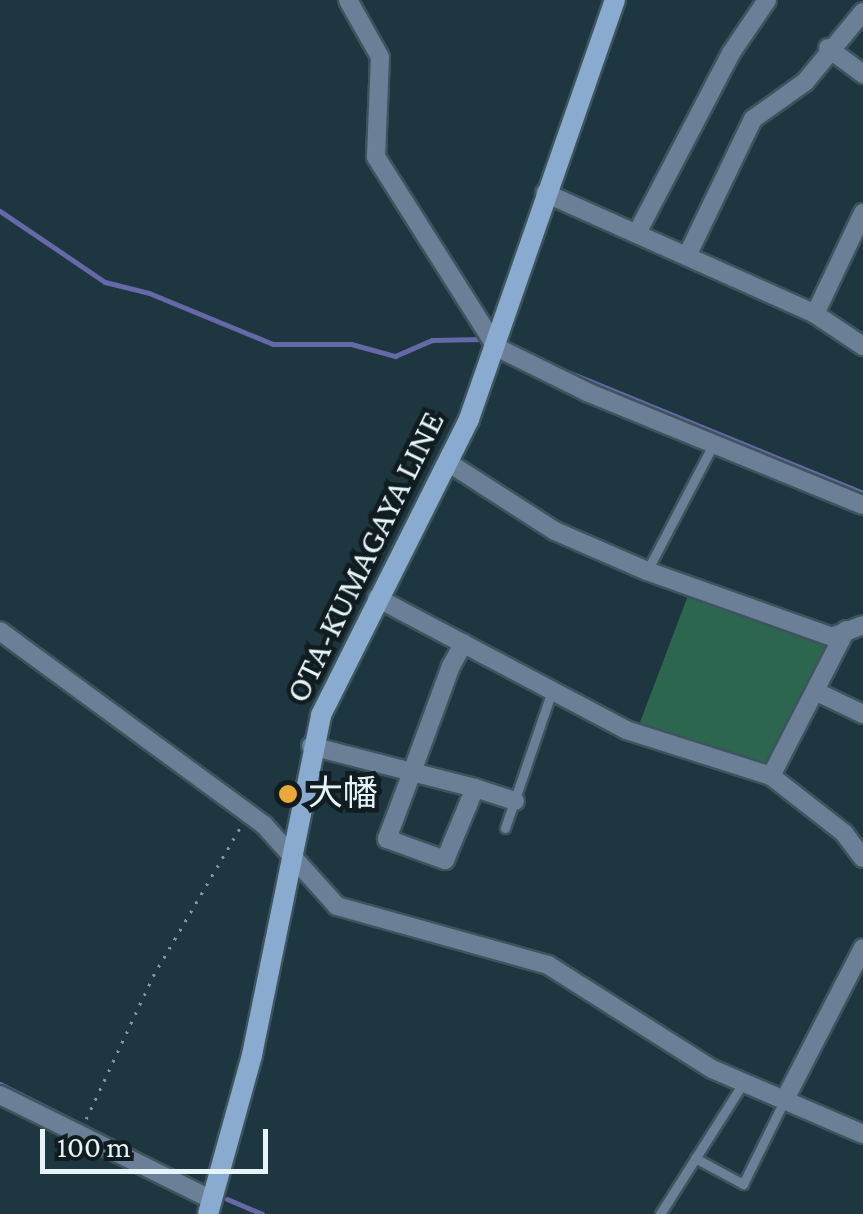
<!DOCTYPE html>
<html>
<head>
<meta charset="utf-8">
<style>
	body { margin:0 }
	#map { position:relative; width:863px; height:1214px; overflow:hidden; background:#1d363f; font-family:"Crimson Pro","Noto Sans JP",serif }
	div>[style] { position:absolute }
	.green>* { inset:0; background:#2c664e }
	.stream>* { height:5px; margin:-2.5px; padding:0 2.5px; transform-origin:2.5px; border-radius:2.5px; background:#6669a7 }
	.path>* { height:2.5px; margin-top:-1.25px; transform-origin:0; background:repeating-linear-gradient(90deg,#83979e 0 2.5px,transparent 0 10.5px) }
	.roads { filter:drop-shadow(2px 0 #3d545d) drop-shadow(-2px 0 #3d545d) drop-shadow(0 2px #3d545d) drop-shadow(0 -2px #3d545d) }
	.service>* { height:9px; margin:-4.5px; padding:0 4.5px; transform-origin:4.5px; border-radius:4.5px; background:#6b8097 }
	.minor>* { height:18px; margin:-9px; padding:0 9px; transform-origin:9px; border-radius:9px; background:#6b8097 }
	.secondary>* { height:20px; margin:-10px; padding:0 10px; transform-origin:10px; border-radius:10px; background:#8aabd0 }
	.dots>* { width:28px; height:28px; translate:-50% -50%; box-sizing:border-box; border:5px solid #111c20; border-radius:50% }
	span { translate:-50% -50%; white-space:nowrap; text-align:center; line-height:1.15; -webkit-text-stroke:9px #111c20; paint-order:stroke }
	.street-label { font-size:35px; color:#e5f4f9 }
	.poi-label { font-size:35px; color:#e5f4f9 }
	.left { translate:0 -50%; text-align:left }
	.scale { position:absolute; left:40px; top:1129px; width:228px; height:45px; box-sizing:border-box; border:5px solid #e5f4f9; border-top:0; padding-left:12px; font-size:30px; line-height:35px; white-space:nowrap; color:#e5f4f9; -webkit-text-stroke:8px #111c20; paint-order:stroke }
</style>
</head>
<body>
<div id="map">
	<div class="green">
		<div style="clip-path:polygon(689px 593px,836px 643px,771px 764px,639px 725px)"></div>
	</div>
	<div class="stream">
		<div style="left:0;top:211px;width:127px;rotate:34.1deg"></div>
		<div style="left:105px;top:282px;width:45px;rotate:14deg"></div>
		<div style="left:149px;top:293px;width:134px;rotate:22.4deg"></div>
		<div style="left:273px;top:344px;width:78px"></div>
		<div style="left:351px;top:344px;width:46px;rotate:15.3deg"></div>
		<div style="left:395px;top:356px;width:40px;rotate:-23.4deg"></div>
		<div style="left:432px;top:340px;width:50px;rotate:-1.1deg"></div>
		<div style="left:551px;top:365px;width:337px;rotate:22.3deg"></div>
		<div style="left:0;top:1084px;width:218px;rotate:26.7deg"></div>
		<div style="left:227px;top:1199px;width:38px;rotate:23deg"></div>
	</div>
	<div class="path">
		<div style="left:86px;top:1119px;width:158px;rotate:-64.9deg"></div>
		<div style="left:153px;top:976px;width:174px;rotate:-59.6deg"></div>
	</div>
	<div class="roads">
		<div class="service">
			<div style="left:647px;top:571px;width:142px;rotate:-62.4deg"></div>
			<div style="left:505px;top:828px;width:145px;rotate:-71.1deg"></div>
			<div style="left:695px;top:1158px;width:55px;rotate:28.4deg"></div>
			<div style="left:743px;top:1184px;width:93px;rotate:-63.7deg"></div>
			<div style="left:660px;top:1214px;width:155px;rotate:-57.6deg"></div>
		</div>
		<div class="minor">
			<div style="left:348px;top:0;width:65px;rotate:60.7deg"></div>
			<div style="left:380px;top:57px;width:100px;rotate:92.3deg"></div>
			<div style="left:376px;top:157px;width:225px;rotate:57.7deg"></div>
			<div style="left:496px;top:347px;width:102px;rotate:26.3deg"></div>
			<div style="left:587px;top:392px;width:298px;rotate:22.3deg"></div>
			<div style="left:828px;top:48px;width:44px;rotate:36.6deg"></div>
			<div style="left:545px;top:193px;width:296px;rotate:24.1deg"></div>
			<div style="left:815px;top:314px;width:58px;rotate:33.7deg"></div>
			<div style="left:637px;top:233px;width:203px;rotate:-62.4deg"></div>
			<div style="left:731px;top:53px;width:64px;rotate:-55.8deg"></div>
			<div style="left:687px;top:256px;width:152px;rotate:-64.3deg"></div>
			<div style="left:753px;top:119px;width:64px;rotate:-35.4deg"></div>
			<div style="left:805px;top:82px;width:91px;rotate:-50.4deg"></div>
			<div style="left:815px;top:314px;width:112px;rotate:-64.6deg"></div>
			<div style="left:449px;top:463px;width:126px;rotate:32.7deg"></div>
			<div style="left:555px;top:531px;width:100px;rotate:23.5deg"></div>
			<div style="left:647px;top:571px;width:196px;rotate:19.6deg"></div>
			<div style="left:832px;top:637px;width:33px;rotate:-21deg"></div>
			<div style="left:377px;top:598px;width:282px;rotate:27.9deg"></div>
			<div style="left:626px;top:730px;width:152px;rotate:17.6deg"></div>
			<div style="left:771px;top:776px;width:93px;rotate:38deg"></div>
			<div style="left:844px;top:833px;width:31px;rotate:53deg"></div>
			<div style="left:0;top:631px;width:328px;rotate:36.3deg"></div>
			<div style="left:264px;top:825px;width:109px;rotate:48deg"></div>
			<div style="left:337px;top:906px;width:219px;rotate:15.6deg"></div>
			<div style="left:548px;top:965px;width:194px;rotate:32.4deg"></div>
			<div style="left:712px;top:1069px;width:164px;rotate:23.3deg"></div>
			<div style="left:819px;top:693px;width:49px;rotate:25.5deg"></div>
			<div style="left:311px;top:746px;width:104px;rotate:14.4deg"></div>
			<div style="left:412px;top:772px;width:65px;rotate:14.3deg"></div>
			<div style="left:475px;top:788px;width:78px;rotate:112.6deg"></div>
			<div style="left:445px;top:860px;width:62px;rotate:-160.1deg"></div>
			<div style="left:387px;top:839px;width:72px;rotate:-69.5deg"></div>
			<div style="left:412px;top:772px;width:113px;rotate:-69.8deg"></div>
			<div style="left:451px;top:666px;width:26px;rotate:-61deg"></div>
			<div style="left:771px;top:776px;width:164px;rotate:-62.8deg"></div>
			<div style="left:475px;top:788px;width:42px;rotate:18deg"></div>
			<div style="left:0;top:1095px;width:237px;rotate:26.3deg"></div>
			<div style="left:784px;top:1101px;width:172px;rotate:-62.7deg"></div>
		</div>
		<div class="secondary">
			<div style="left:208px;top:1214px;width:165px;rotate:-74.5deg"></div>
			<div style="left:252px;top:1055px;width:347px;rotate:-78.5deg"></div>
			<div style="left:321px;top:715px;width:331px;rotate:-63.4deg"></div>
			<div style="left:469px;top:419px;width:444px;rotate:-70.8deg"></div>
		</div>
	</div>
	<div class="dots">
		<div style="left:288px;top:794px;background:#eba939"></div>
	</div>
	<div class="street-label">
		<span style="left:365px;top:557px;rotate:-64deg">OTA-KUMAGAYA LINE</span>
	</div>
	<div class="poi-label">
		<span class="left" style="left:308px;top:794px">大幡</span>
	</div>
	<div class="scale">100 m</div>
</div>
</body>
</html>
